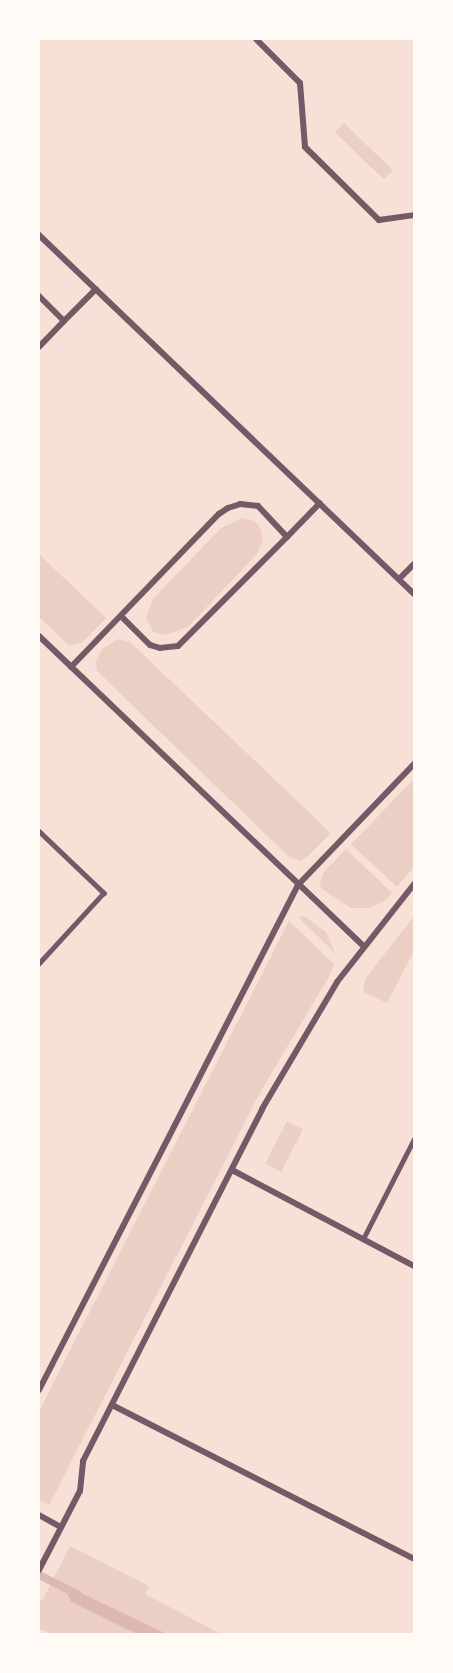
<!DOCTYPE html>
<html>
<head>
<meta charset="utf-8">
<style>
	body { margin:0 }
	#map { position:relative; width:453px; height:1673px; overflow:hidden; background:#f7e1d7; font-family:Overpass,sans-serif }
	div>[style] { position:absolute }
	.green>* { inset:0; background:#ebcfc5; transform-origin:0 0 }
	.water>* { inset:0; background:#dcb8b0 }
	.stream>* { height:8px; margin:-4px; padding:0 4px; transform-origin:4px; border-radius:4px; background:#dcb8b0 }
	.service>* { height:4.5px; margin:-2.25px; padding:0 2.25px; transform-origin:2.25px; border-radius:2.25px; background:#755966 }
	.minor>* { height:6px; margin:-3px; padding:0 3px; transform-origin:3px; border-radius:3px; background:#755966 }
	span { translate:-50% -50%; white-space:nowrap; text-align:center; line-height:1.15; -webkit-text-stroke:5px #fffaf5; paint-order:stroke }
	.frame { position:absolute; inset:0; border:40px solid #fffaf5; pointer-events:none }
</style>
</head>
<body>
<div id="map">
	<div class="green">
		<div style="left:344px;top:123px;width:68px;height:13px;rotate:44deg"></div>
		<div style="clip-path:polygon(242px 518px,254px 521px,261px 529px,263px 541px,256px 555px,188px 627px,166px 635px,153px 632px,146px 617px,153px 599px,221px 528px)"></div>
		<div style="clip-path:polygon(39px 554px,106px 618px,83px 642px,69px 646px,39px 617px)"></div>
		<div style="clip-path:polygon(118px 639px,130px 642px,331px 833px,307px 857px,300px 861px,289px 857px,97px 671px,96px 661px,102px 649px)"></div>
		<div style="clip-path:polygon(414px 779px,414px 867px,397px 887px,351px 844px)"></div>
		<div style="clip-path:polygon(346px 849px,392px 893px,386px 900px,369px 908px,351px 908px,322px 889px,319px 884px,324px 872px)"></div>
		<div style="clip-path:polygon(304px 916px,326px 932px,335px 953px,298px 917px)"></div>
		<div style="clip-path:polygon(414px 916px,414px 951px,387px 1003px,363px 992px,365px 979px)"></div>
		<div style="clip-path:polygon(289px 921px,334px 964px,330px 975px,262px 1089px,49px 1505px,39px 1500px,39px 1411px)"></div>
		<div style="left:287px;top:1121px;width:18px;height:48px;rotate:27deg"></div>
		<div style="clip-path:polygon(70px 1546px,149px 1586px,145px 1594px,221px 1634px,167px 1634px,71px 1588px,71px 1602px,137px 1634px,52px 1634px,40px 1629px,39px 1600px,42px 1601px)"></div>
	</div>
	<div class="water">
		<div style="clip-path:polygon(71px 1588px,167px 1634px,137px 1634px,71px 1602px,67px 1593px)"></div>
	</div>
	<div class="stream">
		<div style="left:41px;top:1576px;width:42px;rotate:26.6deg"></div>
	</div>
	<div class="service">
		<div style="left:39px;top:831px;width:90px;rotate:43.6deg"></div>
		<div style="left:104px;top:893px;width:96px;rotate:132.5deg"></div>
		<div style="left:363px;top:1239px;width:112px;rotate:-63deg"></div>
	</div>
	<div class="minor">
		<div style="left:256px;top:39px;width:62px;rotate:45deg"></div>
		<div style="left:300px;top:83px;width:64px;rotate:85.5deg"></div>
		<div style="left:305px;top:147px;width:104px;rotate:44.6deg"></div>
		<div style="left:379px;top:220px;width:35px;rotate:-8deg"></div>
		<div style="left:39px;top:235px;width:519px;rotate:43.75deg"></div>
		<div style="left:39px;top:296px;width:35px;rotate:45deg"></div>
		<div style="left:64px;top:321px;width:36px;rotate:134deg"></div>
		<div style="left:64px;top:321px;width:45px;rotate:-45deg"></div>
		<div style="left:287px;top:537px;width:47px;rotate:-45.9deg"></div>
		<div style="left:399px;top:579px;width:21px;rotate:-45deg"></div>
		<div style="left:39px;top:636px;width:448px;rotate:43.7deg"></div>
		<div style="left:71px;top:667px;width:213px;rotate:-46deg"></div>
		<div style="left:219px;top:514px;width:11px;rotate:-34deg"></div>
		<div style="left:228px;top:508px;width:13px;rotate:-18deg"></div>
		<div style="left:240px;top:504px;width:18px;rotate:6deg"></div>
		<div style="left:258px;top:506px;width:42px;rotate:46.9deg"></div>
		<div style="left:287px;top:537px;width:154px;rotate:135deg"></div>
		<div style="left:178px;top:646px;width:18px;rotate:174deg"></div>
		<div style="left:160px;top:648px;width:10px;rotate:-163deg"></div>
		<div style="left:150px;top:645px;width:41px;rotate:-135deg"></div>
		<div style="left:232px;top:1170px;width:206px;rotate:27.8deg"></div>
		<div style="left:39px;top:1390px;width:568px;rotate:-62.85deg"></div>
		<div style="left:298px;top:885px;width:168px;rotate:-46.2deg"></div>
		<div style="left:112px;top:1405px;width:339px;rotate:27deg"></div>
		<div style="left:39px;top:1515px;width:25px;rotate:29deg"></div>
		<div style="left:39px;top:1570px;width:89px;rotate:-62.6deg"></div>
		<div style="left:80px;top:1491px;width:30px;rotate:-84deg"></div>
		<div style="left:83px;top:1461px;width:395px;rotate:-63deg"></div>
		<div style="left:262px;top:1109px;width:147px;rotate:-59.4deg"></div>
		<div style="left:337px;top:982px;width:125px;rotate:-51.8deg"></div>
	</div>
	<div class="frame"></div>
</div>
</body>
</html>
